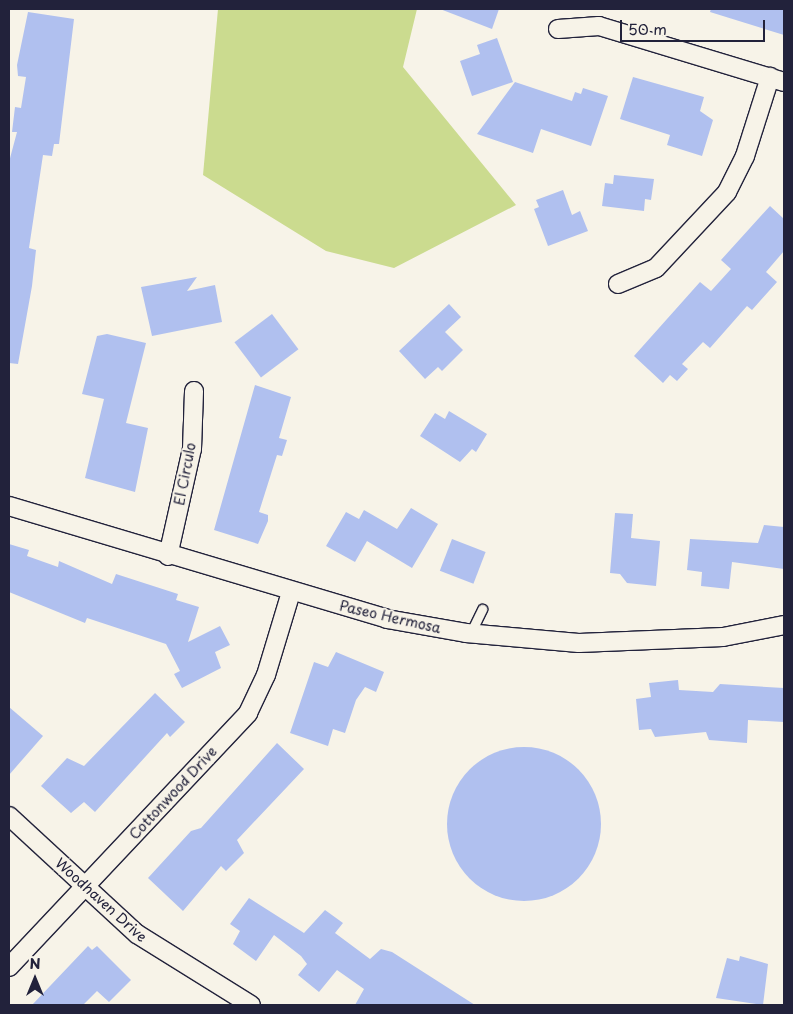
<!DOCTYPE html>
<html>
<head>
<meta charset="utf-8">
<style>
	body { margin:0 }
	#map { position:relative; width:793px; height:1014px; overflow:hidden; background:#f7f3e8; font-family:"Playpen Sans",sans-serif }
	div>[style] { position:absolute }
	.green>* { inset:0; background:#cbdb8f }
	.building>* { inset:0; background:#b0c0ef; transform-origin:0 0 }
	.round { border-radius:50% }
	.roads { filter:drop-shadow(1px 0 #22223b) drop-shadow(-1px 0 #22223b) drop-shadow(0 1px #22223b) drop-shadow(0 -1px #22223b) }
	.lane>* { height:9px; margin:-4.5px; padding:0 4.5px; transform-origin:4.5px; border-radius:4.5px; background:#f7f3e8 }
	.street>* { height:18px; margin:-9px; padding:0 9px; transform-origin:9px; border-radius:9px; background:#f7f3e8 }
	span { translate:-50% -50%; white-space:nowrap; text-align:center; line-height:1.15; -webkit-text-stroke:4px #f7f3e8; paint-order:stroke }
	.street-label { font-size:14px; color:#22223b }
	.frame { position:absolute; inset:0; border:10px solid #22223b; pointer-events:none }
	.north { position:absolute; left:10px; top:954px; width:50px; height:50px; -webkit-text-stroke:4px #f7f3e8; paint-order:stroke; rotate:0deg; font-size:14px; font-weight:700; line-height:20px; text-align:center; color:#22223b }
	.north::after { content:''; display:block; margin:auto; width:18px; height:22px; background:#22223b; clip-path:polygon(50% 0,100% 100%,50% 72%,0 100%) }
	.scale { position:absolute; left:620px; top:20px; width:145px; height:22px; box-sizing:border-box; border:2px solid #22223b; border-top:0; padding-left:6px; font-size:15px; line-height:18px; white-space:nowrap; color:#22223b; -webkit-text-stroke:4px #f7f3e8; paint-order:stroke }
</style>
</head>
<body>
<div id="map">
	<div class="green">
		<div style="clip-path:polygon(218px 9px,417px 9px,403px 67px,516px 205px,394px 268px,326px 251px,203px 175px)"></div>
	</div>
	<div class="building">
		<div style="clip-path:polygon(440px 9px,499px 9px,492px 29px)"></div>
		<div style="clip-path:polygon(711px 9px,784px 9px,784px 35px,710px 12px)"></div>
		<div style="clip-path:polygon(28px 12px,74px 19px,59px 144px,54px 144px,52px 156px,43px 155px,29px 248px,36px 250px,32px 286px,18px 364px,9px 363px,9px 162px,17px 132px,12px 132px,15px 107px,21px 108px,26px 77px,18px 76px,17px 65px)"></div>
		<div style="clip-path:polygon(497px 38px,513px 82px,472px 96px,460px 61px,480px 54px,477px 45px)"></div>
		<div style="clip-path:polygon(633px 77px,704px 97px,700px 111px,713px 120px,702px 156px,667px 145px,670px 135px,620px 119px)"></div>
		<div style="clip-path:polygon(515px 82px,572px 101px,575px 92px,581px 94px,583px 88px,608px 96px,591px 146px,541px 129px,533px 153px,477px 134px)"></div>
		<div style="clip-path:polygon(614px 175px,654px 179px,651px 200px,645px 199px,644px 211px,602px 206px,605px 183px,613px 184px)"></div>
		<div style="clip-path:polygon(563px 190px,572px 215px,580px 211px,588px 231px,548px 246px,534px 209px,539px 207px,536px 200px)"></div>
		<div style="clip-path:polygon(770px 206px,784px 219px,784px 251px,766px 272px,777px 282px,752px 310px,747px 306px,710px 348px,703px 342px,682px 364px,688px 369px,677px 381px,670px 375px,663px 383px,634px 356px,700px 282px,711px 291px,731px 269px,721px 260px)"></div>
		<div style="clip-path:polygon(197px 277px,187px 291px,215px 285px,222px 322px,152px 336px,141px 287px)"></div>
		<div style="clip-path:polygon(449px 304px,461px 317px,445px 332px,463px 350px,442px 371px,438px 367px,425px 379px,399px 351px)"></div>
		<div style="left:272px;top:314px;width:44px;height:47px;rotate:53deg"></div>
		<div style="clip-path:polygon(107px 334px,146px 343px,126px 423px,148px 428px,135px 492px,85px 478px,104px 399px,82px 394px,97px 336px)"></div>
		<div style="clip-path:polygon(255px 385px,291px 397px,279px 438px,287px 440px,282px 456px,277px 455px,259px 512px,268px 515px,268px 521px,258px 544px,214px 530px)"></div>
		<div style="clip-path:polygon(449px 411px,487px 434px,476px 452px,472px 449px,460px 462px,420px 436px,435px 413px,445px 419px)"></div>
		<div style="clip-path:polygon(411px 508px,438px 524px,412px 568px,367px 541px,355px 562px,326px 546px,346px 512px,359px 519px,364px 510px,397px 529px)"></div>
		<div style="clip-path:polygon(615px 513px,633px 514px,631px 538px,660px 541px,656px 586px,627px 583px,620px 574px,610px 573px)"></div>
		<div style="clip-path:polygon(764px 525px,784px 527px,784px 569px,732px 562px,729px 589px,701px 586px,702px 572px,687px 570px,690px 539px,758px 543px)"></div>
		<div style="left:452px;top:539px;width:36px;height:34px;rotate:21deg"></div>
		<div style="clip-path:polygon(9px 544px,29px 550px,27px 556px,58px 567px,59px 561px,112px 584px,116px 574px,178px 594px,176px 600px,199px 607px,188px 642px,220px 626px,230px 645px,215px 652px,221px 668px,182px 688px,174px 674px,180px 671px,166px 644px,87px 618px,85px 623px,9px 592px)"></div>
		<div style="clip-path:polygon(336px 652px,384px 672px,376px 692px,365px 687px,356px 700px,345px 733px,333px 729px,328px 746px,290px 733px,314px 662px,328px 667px)"></div>
		<div style="clip-path:polygon(678px 680px,679px 690px,713px 692px,720px 684px,784px 688px,784px 722px,748px 720px,747px 743px,709px 740px,706px 732px,655px 737px,651px 729px,639px 730px,636px 699px,651px 697px,649px 683px)"></div>
		<div style="clip-path:polygon(155px 693px,185px 722px,170px 737px,167px 733px,95px 812px,84px 802px,71px 813px,41px 786px,67px 758px,84px 766px)"></div>
		<div style="clip-path:polygon(9px 707px,43px 736px,9px 775px)"></div>
		<div style="clip-path:polygon(277px 743px,304px 769px,237px 840px,244px 853px,226px 871px,221px 866px,183px 911px,148px 878px,191px 831px,201px 828px)"></div>
		<div class="round" style="left:447px;top:747px;width:154px;height:154px"></div>
		<div style="clip-path:polygon(249px 898px,304px 933px,325px 910px,343px 923px,335px 933px,370px 959px,381px 949px,392px 952px,475px 1005px,355px 1005px,364px 989px,337px 970px,319px 992px,298px 975px,307px 964px,301px 956px,274px 935px,256px 961px,233px 944px,240px 931px,230px 924px)"></div>
		<div style="clip-path:polygon(88px 946px,92px 950px,97px 946px,131px 980px,109px 1002px,97px 991px,83px 1005px,32px 1005px)"></div>
		<div style="clip-path:polygon(740px 956px,768px 964px,763px 1005px,716px 998px,727px 958px,739px 961px)"></div>
	</div>
	<div class="roads">
		<div class="lane">
			<div style="left:470px;top:634px;width:28px;rotate:-64deg"></div>
		</div>
		<div class="street">
			<div style="left:558px;top:29px;width:41px;rotate:-4.2deg"></div>
			<div style="left:599px;top:26px;width:193px;rotate:16.8deg"></div>
			<div style="left:618px;top:284px;width:41px;rotate:-22.8deg"></div>
			<div style="left:656px;top:268px;width:104px;rotate:-46.9deg"></div>
			<div style="left:727px;top:192px;width:40px;rotate:-63.4deg"></div>
			<div style="left:745px;top:156px;width:83px;rotate:-72.4deg"></div>
			<div style="left:9px;top:506px;width:395px;rotate:16.6deg"></div>
			<div style="left:387px;top:619px;width:80px;rotate:10deg"></div>
			<div style="left:466px;top:633px;width:113px;rotate:5.1deg"></div>
			<div style="left:579px;top:643px;width:144px;rotate:-2.4deg"></div>
			<div style="left:723px;top:637px;width:62px;rotate:-11.1deg"></div>
			<div style="left:168px;top:556px;width:110px;rotate:-77.4deg"></div>
			<div style="left:192px;top:449px;width:58px;rotate:-88deg"></div>
			<div style="left:9px;top:816px;width:174px;rotate:42.7deg"></div>
			<div style="left:137px;top:934px;width:134px;rotate:31.9deg"></div>
			<div style="left:9px;top:967px;width:349px;rotate:-46.7deg"></div>
			<div style="left:248px;top:713px;width:42px;rotate:-64.7deg"></div>
			<div style="left:266px;top:675px;width:87px;rotate:-73.2deg"></div>
		</div>
	</div>
	<div class="street-label">
		<span style="left:185px;top:474px;rotate:-79deg">El Circulo</span>
		<span style="left:390px;top:617px;rotate:13deg">Paseo Hermosa</span>
		<span style="left:173px;top:793px;rotate:-47deg">Cottonwood Drive</span>
		<span style="left:101px;top:900px;rotate:42deg">Woodhaven Drive</span>
	</div>
	<div class="frame"></div>
	<div class="north">N</div>
	<div class="scale">50 m</div>
</div>
</body>
</html>
